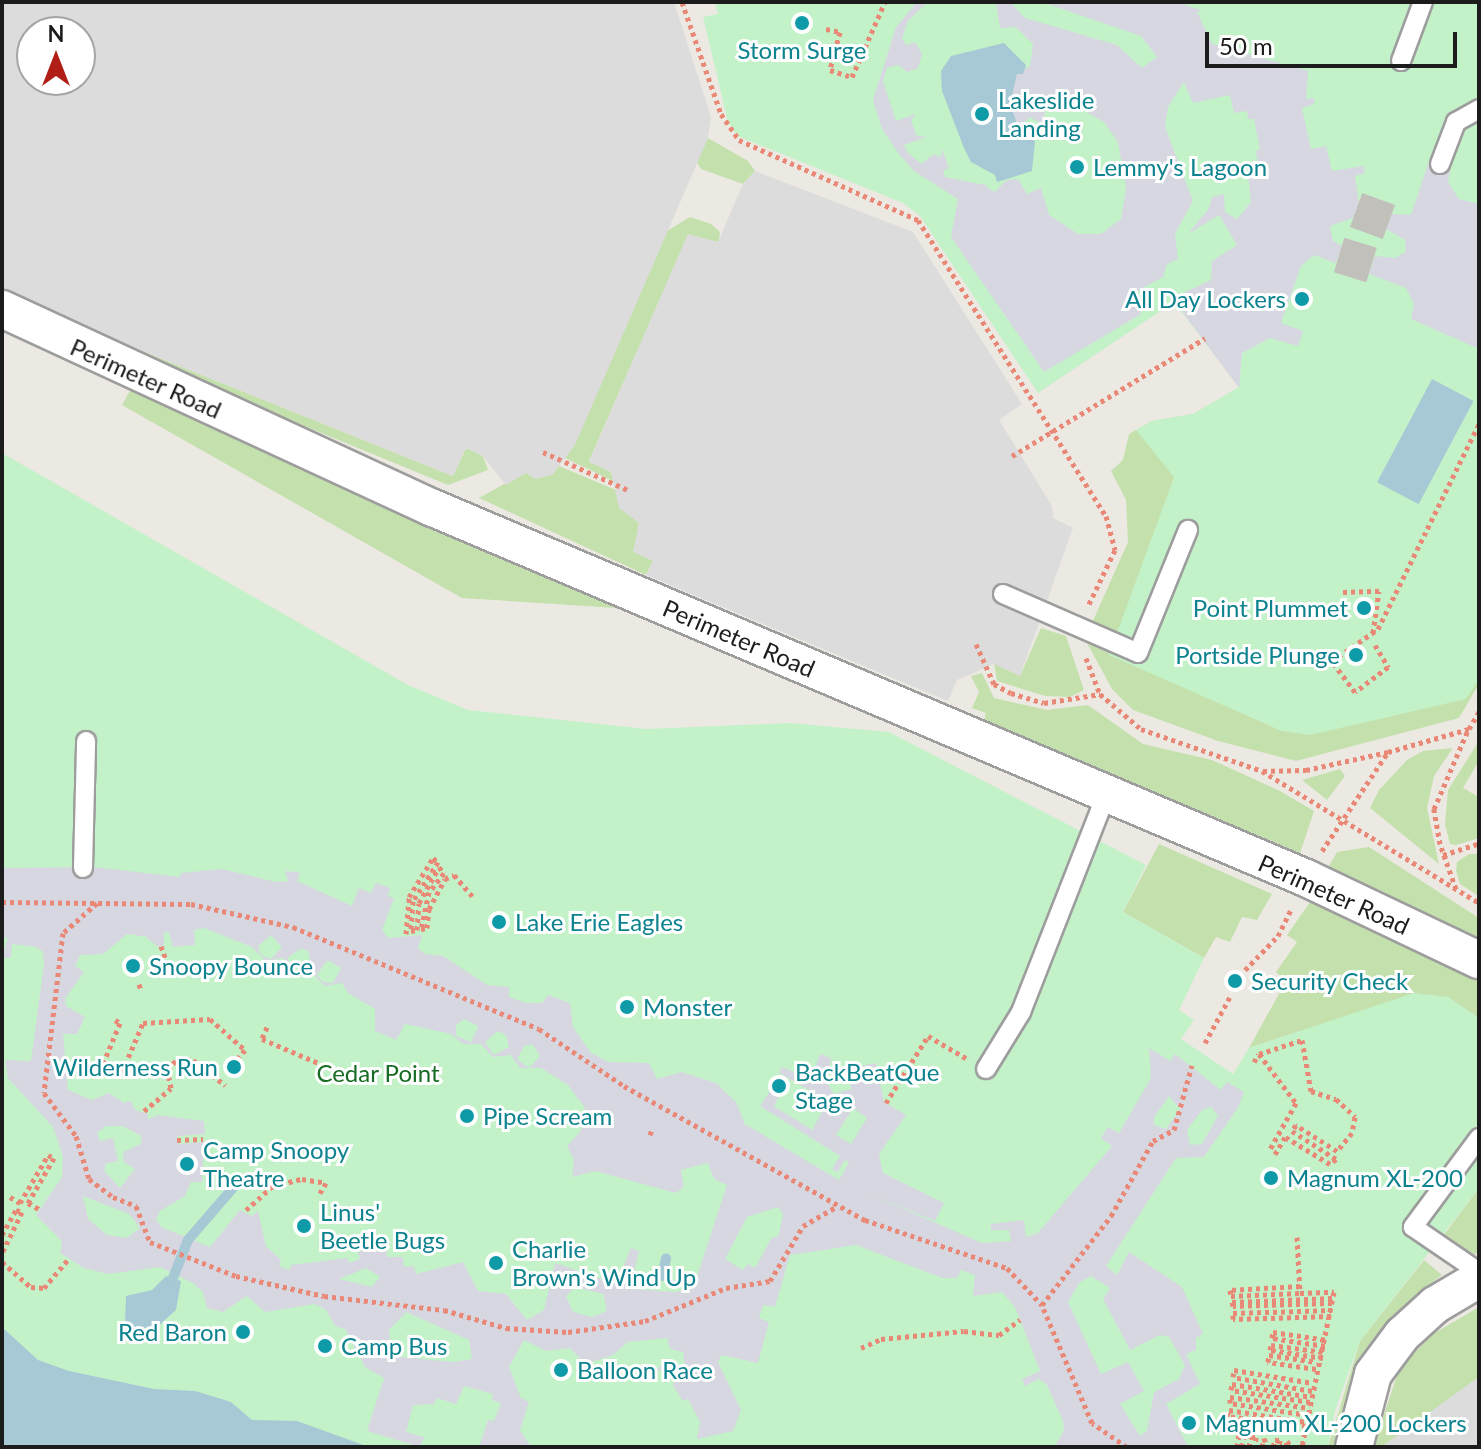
<!DOCTYPE html>
<html>
<head>
<meta charset="utf-8">
<style>
	body { margin:0 }
	#map { position:relative; width:1481px; height:1449px; overflow:hidden; background:#ece9e2; font-family:Lato,sans-serif }
	div>[style] { position:absolute }
	.grass>* { inset:0; background:#c4e1ad }
	.park>* { inset:0; background:#c3f2c9 }
	.parking>* { inset:0; background:#dcdcdc }
	.plaza>* { inset:0; background:#d7d7e1 }
	.water>* { inset:0; background:#a7c8d5; transform-origin:0 0 }
	.stream>* { height:10px; margin:-5px; padding:0 5px; transform-origin:5px; border-radius:5px; background:#a7c8d5 }
	.street-tunnel>* { height:36px; margin-top:-18px; transform-origin:0; background:repeating-linear-gradient(90deg,#c2c0ba 0 36px,transparent 0 54px) }
	.path>* { height:5px; margin-top:-2.5px; transform-origin:0; background:repeating-linear-gradient(90deg,#e98876 0 4px,transparent 0 8px) }
	.roads { filter:drop-shadow(2px 0 #9d9d9d) drop-shadow(-2px 0 #9d9d9d) drop-shadow(0 2px #9d9d9d) drop-shadow(0 -2px #9d9d9d) }
	.lane>* { height:18px; margin:-9px; padding:0 9px; transform-origin:9px; border-radius:9px; background:#fff }
	.street>* { height:36px; margin:-18px; padding:0 18px; transform-origin:18px; border-radius:18px; background:#fff }
	.path-bridge>* { height:5px; margin-top:-2.5px; transform-origin:0; background:repeating-linear-gradient(90deg,#e98876 0 4px,transparent 0 8px) }
	.dots>* { width:22px; height:22px; translate:-50% -50%; box-sizing:border-box; border:4px solid #fff; border-radius:50% }
	span { translate:-50% -50%; white-space:nowrap; text-align:center; line-height:1.15; -webkit-text-stroke:6px #fff; paint-order:stroke }
	.culture-label { font-size:24px; color:#0d838f }
	.left { translate:0 -50%; text-align:left }
	.right { translate:-100% -50%; text-align:right }
	.street-label { font-size:24px; color:#1c1c1c }
	.park-label { font-size:24px; color:#176c23 }
	.frame { position:absolute; inset:0; border:4px solid #1c1c1c; pointer-events:none }
	.north { position:absolute; left:16px; top:16px; width:80px; height:80px; box-sizing:border-box; background:#fff; border:2px solid #a4a4a4; border-radius:50%; rotate:0deg; font-size:22px; font-weight:700; line-height:32px; text-align:center; color:#1c1c1c }
	.north::after { content:''; display:block; margin:auto; width:28px; height:36px; background:#b01e17; clip-path:polygon(50% 0,100% 100%,50% 72%,0 100%) }
	.scale { position:absolute; left:1205px; top:32px; width:252px; height:36px; box-sizing:border-box; border:4px solid #1c1c1c; border-top:0; padding-left:10px; font-size:24px; line-height:28px; white-space:nowrap; color:#1c1c1c; -webkit-text-stroke:6px #fff; paint-order:stroke }
</style>
</head>
<body>
<div id="map">
	<div class="grass">
		<div style="clip-path:polygon(708px 138px,748px 161px,755px 171px,743px 184px,701px 169px,696px 161px)"></div>
		<div style="clip-path:polygon(690px 217px,711px 224px,720px 232px,719px 242px,688px 235px,589px 461px,611px 472px,613px 481px,565px 458px,667px 231px)"></div>
		<div style="clip-path:polygon(23px 303px,453px 476px,466px 448px,483px 456px,488px 470px,448px 485px,180px 375px)"></div>
		<div style="clip-path:polygon(1270px 338px,1117px 634px,1092px 623px,1128px 542px,1126px 500px,1111px 471px,1123px 460px,1129px 434px,1152px 421px,1193px 414px,1239px 388px)"></div>
		<div style="clip-path:polygon(131px 389px,446px 536px,501px 543px,631px 609px,462px 598px,122px 405px)"></div>
		<div style="clip-path:polygon(559px 466px,616px 490px,639px 523px,637px 539px,653px 561px,646px 575px,479px 498px,526px 472px,552px 475px)"></div>
		<div style="clip-path:polygon(1041px 628px,1066px 636px,1084px 690px,1070px 697px,1045px 696px,997px 681px,994px 663px,1020px 676px)"></div>
		<div style="clip-path:polygon(1087px 643px,1282px 731px,1465px 699px,1479px 679px,1479px 684px,1459px 718px,1296px 761px,1218px 741px,1133px 710px,1112px 689px)"></div>
		<div style="clip-path:polygon(982px 673px,994px 698px,1047px 710px,1088px 705px,1143px 744px,1212px 760px,1280px 791px,1314px 811px,1300px 853px,984px 720px,986px 713px,972px 708px,979px 692px,971px 676px)"></div>
		<div style="clip-path:polygon(1479px 741px,1479px 761px,1463px 788px,1479px 797px,1479px 838px,1456px 845px,1450px 844px,1445px 824px,1448px 790px)"></div>
		<div style="clip-path:polygon(1453px 748px,1434px 776px,1427px 808px,1439px 864px,1370px 808px,1379px 790px,1407px 760px,1423px 751px)"></div>
		<div style="clip-path:polygon(1340px 769px,1345px 776px,1327px 800px,1302px 780px)"></div>
		<div style="clip-path:polygon(1159px 844px,1272px 894px,1257px 920px,1242px 917px,1230px 942px,1216px 937px,1204px 958px,1123px 912px)"></div>
		<div style="clip-path:polygon(1369px 847px,1479px 918px,1479px 940px,1383px 893px,1325px 873px,1337px 852px)"></div>
		<div style="clip-path:polygon(1469px 854px,1479px 854px,1479px 896px,1460px 884px,1456px 871px,1457px 862px)"></div>
		<div style="clip-path:polygon(1315px 895px,1479px 976px,1479px 1075px,1300px 1031px,1249px 1048px,1286px 981px,1276px 972px,1297px 942px,1287px 935px)"></div>
		<div style="clip-path:polygon(1479px 1188px,1479px 1251px,1474px 1255px,1443px 1236px)"></div>
		<div style="clip-path:polygon(1424px 1260px,1442px 1275px,1411px 1299px,1374px 1345px,1359px 1367px,1337px 1447px,1328px 1447px,1360px 1341px)"></div>
		<div style="clip-path:polygon(1479px 1307px,1479px 1377px,1383px 1447px,1373px 1447px,1400px 1367px,1433px 1334px)"></div>
	</div>
	<div class="park">
		<div style="clip-path:polygon(715px 2px,1479px 2px,1479px 679px,1466px 699px,1310px 735px,1282px 731px,1109px 655px,1174px 477px,1136px 430px,1152px 421px,1193px 414px,1239px 387px,1174px 302px,1038px 393px,920px 216px,903px 203px,737px 136px,728px 122px,703px 17px,718px 14px)"></div>
		<div style="clip-path:polygon(2px 453px,408px 685px,468px 710px,647px 729px,790px 723px,889px 732px,1146px 865px,1123px 912px,1204px 958px,1179px 1010px,1194px 1020px,1181px 1039px,1233px 1074px,1249px 1048px,1414px 993px,1448px 997px,1479px 1018px,1479px 1188px,1360px 1341px,1335px 1411px,1328px 1447px,2px 1447px)"></div>
	</div>
	<div class="parking">
		<div style="clip-path:polygon(evenodd,2px 2px,674px 2px,711px 117px,708px 138px,575px 445px,552px 475px,535px 479px,526px 473px,506px 485px,483px 456px,466px 448px,453px 476px,23px 303px,2px 290px,2px 2px,32px 32px,80px 32px,80px 80px,32px 80px,32px 32px)"></div>
		<div style="clip-path:polygon(755px 171px,913px 232px,1022px 404px,999px 420px,1052px 506px,1053px 518px,1073px 528px,1020px 676px,994px 664px,957px 680px,948px 701px,646px 575px,653px 561px,633px 552px,639px 523px,619px 508px,611px 472px,589px 462px,688px 234px,718px 242px,743px 184px)"></div>
		<div style="clip-path:polygon(1479px 1377px,1479px 1447px,1383px 1447px,1384px 1445px)"></div>
	</div>
	<div class="plaza">
		<div style="clip-path:polygon(928px 2px,908px 21px,902px 38px,906px 45px,915px 42px,922px 54px,918px 68px,907px 72px,898px 65px,887px 68px,883px 81px,896px 121px,916px 114px,911px 121px,917px 136px,927px 137px,904px 145px,908px 153px,921px 164px,934px 154px,941px 157px,942px 149px,949px 168px,943px 171px,945px 177px,985px 185px,994px 192px,1007px 180px,1018px 179px,1027px 194px,1041px 188px,1049px 215px,1078px 234px,1101px 234px,1121px 219px,1126px 189px,1118px 142px,1104px 122px,1062px 98px,1046px 105px,1043px 124px,1029px 117px,1019px 131px,1010px 104px,1012px 89px,1017px 73px,1030px 66px,1033px 44px,1016px 27px,1000px 28px,996px 2px,1010px 2px,1025px 18px,1117px 45px,1142px 68px,1157px 57px,1141px 36px,1042px 2px,1179px 2px,1202px 11px,1197px 12px,1212px 44px,1308px 71px,1306px 99px,1314px 98px,1314px 104px,1302px 108px,1311px 149px,1326px 146px,1332px 171px,1364px 166px,1365px 173px,1355px 176px,1359px 203px,1353px 218px,1330px 226px,1333px 241px,1342px 246px,1336px 263px,1314px 255px,1301px 266px,1281px 323px,1303px 331px,1298px 346px,1270px 338px,1242px 353px,1239px 388px,1172px 298px,1211px 280px,1212px 261px,1237px 245px,1219px 215px,1188px 234px,1209px 208px,1212px 197px,1224px 194px,1225px 212px,1237px 219px,1251px 202px,1247px 167px,1258px 165px,1256px 151px,1260px 149px,1254px 119px,1248px 119px,1247px 111px,1234px 113px,1230px 95px,1193px 103px,1184px 82px,1168px 107px,1165px 127px,1193px 201px,1175px 234px,1178px 259px,1167px 264px,1163px 277px,1135px 292px,1141px 314px,1044px 372px,951px 237px,958px 199px,914px 171px,899px 154px,882px 129px,873px 100px,896px 27px,916px 3px)"></div>
		<div style="clip-path:polygon(1429px 161px,1451px 167px,1448px 182px,1459px 199px,1479px 204px,1479px 349px,1411px 319px,1414px 304px,1406px 288px,1369px 274px,1375px 256px,1396px 258px,1406px 251px,1405px 240px,1386px 229px,1392px 214px,1411px 215px)"></div>
		<div style="clip-path:polygon(evenodd,94px 867px,180px 877px,181px 873px,222px 869px,276px 882px,288px 881px,285px 871px,296px 872px,300px 873px,297px 881px,352px 906px,359px 888px,371px 893px,376px 883px,390px 888px,388px 896px,394px 898px,382px 930px,388px 938px,422px 935px,418px 948px,425px 954px,443px 956px,487px 985px,509px 987px,509px 997px,526px 1003px,542px 1003px,548px 995px,570px 1003px,573px 1027px,591px 1053px,609px 1062px,649px 1063px,657px 1079px,682px 1072px,716px 1083px,736px 1102px,745px 1124px,839px 1180px,849px 1162px,845px 1160px,838px 1172px,832px 1169px,840px 1156px,760px 1106px,770px 1091px,779px 1096px,774px 1106px,812px 1130px,828px 1101px,779px 1073px,782px 1067px,811px 1079px,820px 1054px,831px 1058px,827px 1083px,834px 1094px,851px 1089px,850px 1068px,876px 1063px,884px 1102px,906px 1115px,879px 1154px,883px 1173px,944px 1203px,935px 1221px,860px 1190px,982px 1243px,1011px 1241px,1009px 1230px,991px 1230px,991px 1224px,1024px 1220px,1026px 1237px,1038px 1233px,1112px 1146px,1101px 1138px,1108px 1127px,1119px 1133px,1151px 1078px,1149px 1048px,1170px 1061px,1175px 1054px,1221px 1090px,1227px 1082px,1244px 1092px,1239px 1106px,1204px 1157px,1176px 1158px,1106px 1266px,1117px 1275px,1129px 1252px,1182px 1287px,1203px 1334px,1196px 1338px,1196px 1350px,1186px 1354px,1200px 1384px,1166px 1404px,1188px 1447px,1054px 1447px,1064px 1431px,1063px 1421px,1047px 1385px,1039px 1379px,1025px 1386px,1022px 1379px,1040px 1371px,1015px 1307px,1002px 1292px,973px 1296px,975px 1275px,961px 1270px,957px 1278px,942px 1278px,856px 1245px,790px 1255px,775px 1307px,763px 1305px,759px 1318px,769px 1322px,758px 1363px,721px 1355px,718px 1362px,741px 1410px,733px 1431px,697px 1439px,700px 1422px,688px 1399px,683px 1401px,672px 1384px,679px 1380px,662px 1369px,650px 1374px,665px 1363px,685px 1367px,683px 1352px,670px 1349px,667px 1338px,628px 1342px,613px 1355px,585px 1364px,570px 1348px,546px 1351px,524px 1340px,509px 1367px,521px 1398px,529px 1402px,520px 1430px,531px 1447px,479px 1447px,488px 1420px,494px 1421px,501px 1403px,492px 1400px,493px 1394px,464px 1386px,456px 1404px,437px 1398px,434px 1404px,413px 1405px,406px 1432px,424px 1437px,420px 1447px,367px 1431px,384px 1378px,365px 1367px,345px 1329px,335px 1326px,326px 1310px,315px 1304px,265px 1312px,247px 1296px,223px 1312px,207px 1308px,203px 1292px,193px 1283px,160px 1267px,108px 1274px,84px 1268px,60px 1253px,62px 1241px,36px 1215px,62px 1177px,63px 1156px,53px 1127px,8px 1078px,5px 1060px,31px 1061px,44px 964px,43px 952px,36px 947px,12px 944px,11px 958px,2px 957px,8px 938px,2px 937px,2px 868px,94px 867px,204px 928px,252px 947px,266px 961px,283px 958px,295px 974px,311px 972px,325px 986px,342px 983px,348px 993px,375px 1009px,375px 1031px,396px 1040px,405px 1024px,451px 1034px,463px 1044px,481px 1044px,493px 1057px,511px 1055px,520px 1068px,541px 1068px,568px 1085px,585px 1108px,580px 1132px,567px 1146px,574px 1160px,572px 1177px,595px 1171px,676px 1193px,684px 1187px,681px 1170px,708px 1163px,714px 1179px,727px 1185px,694px 1286px,676px 1292px,630px 1289px,639px 1251px,631px 1248px,616px 1284px,555px 1263px,544px 1310px,527px 1320px,506px 1294px,478px 1291px,463px 1262px,416px 1274px,414px 1266px,404px 1267px,403px 1257px,387px 1257px,386px 1239px,368px 1244px,358px 1253px,360px 1259px,349px 1263px,347px 1258px,291px 1265px,289px 1270px,279px 1266px,281px 1260px,266px 1246px,258px 1211px,252px 1216px,240px 1210px,210px 1247px,161px 1227px,156px 1219px,160px 1211px,185px 1196px,191px 1182px,202px 1182px,204px 1142px,178px 1144px,177px 1136px,205px 1134px,204px 1121px,157px 1115px,148px 1120px,148px 1114px,135px 1110px,131px 1101px,124px 1103px,109px 1093px,92px 1100px,68px 1090px,63px 1034px,77px 1034px,85px 1017px,66px 1006px,65px 999px,84px 972px,75px 966px,80px 955px,103px 954px,127px 934px,145px 936px,158px 947px,164px 945px,164px 932px,169px 933px,173px 947px,195px 945px,194px 930px,204px 928px,94px 867px,271px 935px,282px 947px,271px 959px,261px 955px,258px 946px,271px 935px,94px 867px,301px 948px,308px 951px,311px 964px,296px 972px,287px 958px,301px 948px,94px 867px,327px 960px,341px 968px,333px 983px,323px 982px,317px 975px,327px 960px,94px 867px,464px 1019px,478px 1026px,471px 1042px,456px 1036px,456px 1025px,464px 1019px,94px 867px,498px 1031px,506px 1035px,509px 1047px,494px 1055px,485px 1042px,498px 1031px,94px 867px,525px 1045px,533px 1045px,540px 1056px,529px 1068px,517px 1059px,525px 1045px,94px 867px,1169px 1096px,1180px 1109px,1166px 1129px,1154px 1125px,1154px 1117px,1169px 1096px,94px 867px,1211px 1107px,1218px 1116px,1202px 1144px,1190px 1145px,1187px 1130px,1202px 1110px,1211px 1107px,94px 867px,853px 1108px,867px 1118px,851px 1144px,836px 1135px,853px 1108px,94px 867px,106px 1126px,123px 1126px,141px 1136px,141px 1144px,123px 1152px,124px 1162px,135px 1169px,120px 1188px,105px 1172px,105px 1164px,118px 1161px,113px 1138px,100px 1141px,97px 1133px,106px 1126px,94px 867px,83px 1196px,129px 1214px,140px 1228px,127px 1238px,107px 1235px,88px 1219px,83px 1196px,94px 867px,778px 1207px,783px 1214px,779px 1235px,771px 1239px,755px 1268px,748px 1264px,743px 1270px,725px 1259px,747px 1217px,778px 1207px,94px 867px,366px 1268px,380px 1277px,372px 1287px,339px 1279px,366px 1268px,94px 867px,1091px 1276px,1110px 1288px,1103px 1299px,1130px 1350px,1160px 1335px,1169px 1337px,1185px 1365px,1179px 1379px,1154px 1392px,1147px 1431px,1140px 1436px,1120px 1404px,1144px 1391px,1128px 1362px,1101px 1374px,1068px 1302px,1080px 1282px,1091px 1276px,94px 867px,575px 1287px,603px 1294px,607px 1311px,592px 1317px,573px 1312px,566px 1296px,575px 1287px,94px 867px,406px 1312px,469px 1340px,472px 1359px,453px 1362px,401px 1357px,391px 1351px,389px 1330px,406px 1312px)"></div>
	</div>
	<div class="water">
		<div style="clip-path:polygon(1004px 43px,1026px 65px,1023px 74px,1017px 74px,1010px 104px,1021px 135px,1035px 141px,1032px 171px,997px 182px,995px 175px,971px 162px,964px 148px,942px 91px,941px 71px,951px 56px)"></div>
		<div style="left:1432px;top:379px;width:47px;height:117px;rotate:28deg"></div>
		<div style="clip-path:polygon(166px 1276px,181px 1281px,176px 1310px,157px 1327px,138px 1330px,125px 1324px,126px 1296px,152px 1290px)"></div>
		<div style="clip-path:polygon(2px 1327px,38px 1360px,69px 1371px,154px 1389px,195px 1391px,231px 1402px,252px 1420px,297px 1421px,369px 1447px,2px 1447px)"></div>
	</div>
	<div class="stream">
		<div style="left:662px;top:1276px;width:18px;rotate:-77deg"></div>
		<div style="left:173px;top:1278px;width:41px;rotate:-68.5deg"></div>
		<div style="left:188px;top:1240px;width:78px;rotate:-49.2deg"></div>
	</div>
	<div class="street-tunnel">
		<div style="left:1356px;top:210px;width:35px;rotate:20deg"></div>
		<div style="left:1339px;top:255px;width:34px;rotate:17deg"></div>
	</div>
	<div class="path">
		<div style="left:682px;top:2px;width:119px;rotate:70.8deg"></div>
		<div style="left:721px;top:114px;width:32px;rotate:55deg"></div>
		<div style="left:739px;top:140px;width:196px;rotate:24.1deg"></div>
		<div style="left:918px;top:220px;width:351px;rotate:57.6deg"></div>
		<div style="left:1106px;top:516px;width:35px;rotate:75deg"></div>
		<div style="left:1115px;top:550px;width:62px;rotate:115.7deg"></div>
		<div style="left:826px;top:29px;width:14px;rotate:12deg"></div>
		<div style="left:840px;top:32px;width:39px;rotate:105deg"></div>
		<div style="left:830px;top:70px;width:23px;rotate:18deg"></div>
		<div style="left:852px;top:77px;width:82px;rotate:-66.3deg"></div>
		<div style="left:543px;top:452px;width:95px;rotate:24.1deg"></div>
		<div style="left:1012px;top:456px;width:226px;rotate:-31.4deg"></div>
		<div style="left:1343px;top:592px;width:36px;rotate:-2deg"></div>
		<div style="left:976px;top:644px;width:44px;rotate:65.8deg"></div>
		<div style="left:994px;top:684px;width:19px;rotate:28deg"></div>
		<div style="left:1011px;top:693px;width:34px;rotate:17deg"></div>
		<div style="left:1044px;top:703px;width:57px;rotate:-9.1deg"></div>
		<div style="left:1375px;top:645px;width:26px;rotate:59deg"></div>
		<div style="left:1388px;top:667px;width:41px;rotate:142.9deg"></div>
		<div style="left:1355px;top:692px;width:39px;rotate:-127deg"></div>
		<div style="left:1332px;top:661px;width:56px;rotate:-34.8deg"></div>
		<div style="left:1378px;top:629px;width:229px;rotate:-63.8deg"></div>
		<div style="left:1086px;top:658px;width:39px;rotate:69deg"></div>
		<div style="left:1100px;top:694px;width:54px;rotate:40.5deg"></div>
		<div style="left:1141px;top:729px;width:128px;rotate:19.1deg"></div>
		<div style="left:1262px;top:771px;width:254px;rotate:31.3deg"></div>
		<div style="left:1263px;top:771px;width:43px;rotate:-1.3deg"></div>
		<div style="left:1306px;top:770px;width:84px;rotate:-12.4deg"></div>
		<div style="left:1388px;top:752px;width:84px;rotate:-15.9deg"></div>
		<div style="left:1469px;top:729px;width:20px;rotate:-60deg"></div>
		<div style="left:1322px;top:851px;width:119px;rotate:-56.3deg"></div>
		<div style="left:1443px;top:855px;width:38px;rotate:-18deg"></div>
		<div style="left:1456px;top:889px;width:48px;rotate:-109.6deg"></div>
		<div style="left:1440px;top:844px;width:36px;rotate:-100deg"></div>
		<div style="left:1434px;top:809px;width:86px;rotate:-66.7deg"></div>
		<div style="left:2px;top:902px;width:189px;rotate:0.6deg"></div>
		<div style="left:191px;top:904px;width:105px;rotate:12.7deg"></div>
		<div style="left:293px;top:927px;width:266px;rotate:22.5deg"></div>
		<div style="left:539px;top:1029px;width:102px;rotate:33.8deg"></div>
		<div style="left:624px;top:1086px;width:276px;rotate:29.1deg"></div>
		<div style="left:865px;top:1220px;width:150px;rotate:18.7deg"></div>
		<div style="left:1007px;top:1268px;width:51px;rotate:46.6deg"></div>
		<div style="left:97px;top:903px;width:45px;rotate:138.6deg"></div>
		<div style="left:63px;top:933px;width:161px;rotate:96.8deg"></div>
		<div style="left:44px;top:1093px;width:54px;rotate:53.3deg"></div>
		<div style="left:76px;top:1136px;width:45px;rotate:73.2deg"></div>
		<div style="left:89px;top:1179px;width:30px;rotate:37deg"></div>
		<div style="left:113px;top:1197px;width:25px;rotate:21deg"></div>
		<div style="left:136px;top:1206px;width:39px;rotate:69deg"></div>
		<div style="left:150px;top:1242px;width:92px;rotate:21.6deg"></div>
		<div style="left:236px;top:1276px;width:90px;rotate:12.8deg"></div>
		<div style="left:324px;top:1296px;width:121px;rotate:6.7deg"></div>
		<div style="left:444px;top:1310px;width:65px;rotate:16.2deg"></div>
		<div style="left:506px;top:1328px;width:62px;rotate:3.7deg"></div>
		<div style="left:568px;top:1332px;width:78px;rotate:-8.1deg"></div>
		<div style="left:645px;top:1321px;width:87px;rotate:-22.2deg"></div>
		<div style="left:726px;top:1288px;width:45px;rotate:-9deg"></div>
		<div style="left:770px;top:1281px;width:64px;rotate:-59deg"></div>
		<div style="left:803px;top:1226px;width:39px;rotate:-30deg"></div>
		<div style="left:406px;top:934px;width:37px;rotate:-85deg"></div>
		<div style="left:409px;top:897px;width:46px;rotate:-58.4deg"></div>
		<div style="left:433px;top:858px;width:6px;rotate:39deg"></div>
		<div style="left:438px;top:862px;width:46px;rotate:122.7deg"></div>
		<div style="left:413px;top:901px;width:30px;rotate:94deg"></div>
		<div style="left:411px;top:931px;width:6px;rotate:-9deg"></div>
		<div style="left:417px;top:930px;width:27px;rotate:-86deg"></div>
		<div style="left:419px;top:903px;width:41px;rotate:-60.9deg"></div>
		<div style="left:439px;top:867px;width:8px;rotate:50deg"></div>
		<div style="left:444px;top:873px;width:24px;rotate:128deg"></div>
		<div style="left:429px;top:892px;width:38px;rotate:102deg"></div>
		<div style="left:421px;top:929px;width:6px;rotate:-9deg"></div>
		<div style="left:427px;top:928px;width:19px;rotate:-84deg"></div>
		<div style="left:429px;top:909px;width:34px;rotate:-62deg"></div>
		<div style="left:445px;top:879px;width:10px;rotate:-24deg"></div>
		<div style="left:454px;top:875px;width:28px;rotate:49deg"></div>
		<div style="left:161px;top:946px;width:20px;rotate:70deg"></div>
		<div style="left:168px;top:965px;width:12px;rotate:104deg"></div>
		<div style="left:1245px;top:970px;width:47px;rotate:-45.9deg"></div>
		<div style="left:1278px;top:936px;width:30px;rotate:-64deg"></div>
		<div style="left:139px;top:984px;width:6px;rotate:72deg"></div>
		<div style="left:115px;top:1020px;width:6px;rotate:31deg"></div>
		<div style="left:120px;top:1023px;width:44px;rotate:112.5deg"></div>
		<div style="left:103px;top:1064px;width:21px;rotate:23deg"></div>
		<div style="left:122px;top:1072px;width:53px;rotate:-66.8deg"></div>
		<div style="left:143px;top:1023px;width:67px;rotate:-3.4deg"></div>
		<div style="left:210px;top:1019px;width:47px;rotate:41.5deg"></div>
		<div style="left:245px;top:1050px;width:11px;rotate:131deg"></div>
		<div style="left:267px;top:1027px;width:13px;rotate:113deg"></div>
		<div style="left:262px;top:1039px;width:95px;rotate:23deg"></div>
		<div style="left:1205px;top:1043px;width:55px;rotate:-61.6deg"></div>
		<div style="left:1259px;top:1054px;width:61px;rotate:52.9deg"></div>
		<div style="left:1296px;top:1103px;width:55px;rotate:119.4deg"></div>
		<div style="left:1254px;top:1062px;width:9px;rotate:-58deg"></div>
		<div style="left:1259px;top:1054px;width:45px;rotate:-18deg"></div>
		<div style="left:1302px;top:1040px;width:52px;rotate:80deg"></div>
		<div style="left:1311px;top:1091px;width:26px;rotate:18deg"></div>
		<div style="left:1336px;top:1099px;width:26px;rotate:43deg"></div>
		<div style="left:1355px;top:1117px;width:16px;rotate:101deg"></div>
		<div style="left:1352px;top:1133px;width:23px;rotate:130deg"></div>
		<div style="left:1337px;top:1151px;width:49px;rotate:-147.6deg"></div>
		<div style="left:1296px;top:1125px;width:7px;rotate:124deg"></div>
		<div style="left:1292px;top:1131px;width:52px;rotate:32.5deg"></div>
		<div style="left:1336px;top:1159px;width:8px;rotate:140deg"></div>
		<div style="left:1330px;top:1164px;width:52px;rotate:-149deg"></div>
		<div style="left:1285px;top:1137px;width:20px;rotate:120deg"></div>
		<div style="left:886px;top:1103px;width:79px;rotate:-57.9deg"></div>
		<div style="left:928px;top:1036px;width:44px;rotate:30.1deg"></div>
		<div style="left:144px;top:1111px;width:35px;rotate:-40deg"></div>
		<div style="left:171px;top:1088px;width:19px;rotate:-102deg"></div>
		<div style="left:167px;top:1069px;width:16px;rotate:-43deg"></div>
		<div style="left:179px;top:1058px;width:14px;rotate:8deg"></div>
		<div style="left:193px;top:1060px;width:41px;rotate:38deg"></div>
		<div style="left:650px;top:1135px;width:6px;rotate:-72deg"></div>
		<div style="left:177px;top:1140px;width:26px;rotate:-2deg"></div>
		<div style="left:10px;top:1197px;width:12px;rotate:31deg"></div>
		<div style="left:20px;top:1203px;width:56px;rotate:-59.7deg"></div>
		<div style="left:48px;top:1155px;width:7px;rotate:27deg"></div>
		<div style="left:54px;top:1158px;width:52px;rotate:120deg"></div>
		<div style="left:28px;top:1203px;width:13px;rotate:29deg"></div>
		<div style="left:246px;top:1210px;width:36px;rotate:-42deg"></div>
		<div style="left:273px;top:1186px;width:30px;rotate:-14deg"></div>
		<div style="left:302px;top:1179px;width:24px;rotate:9deg"></div>
		<div style="left:326px;top:1183px;width:12px;rotate:121deg"></div>
		<div style="left:2px;top:1235px;width:29px;rotate:-61deg"></div>
		<div style="left:16px;top:1210px;width:6px;rotate:18deg"></div>
		<div style="left:22px;top:1212px;width:46px;rotate:116deg"></div>
		<div style="left:1297px;top:1237px;width:56px;rotate:86.9deg"></div>
		<div style="left:1300px;top:1293px;width:34px;rotate:-2deg"></div>
		<div style="left:1334px;top:1292px;width:158px;rotate:101.7deg"></div>
		<div style="left:2px;top:1262px;width:38px;rotate:41deg"></div>
		<div style="left:31px;top:1287px;width:13px;rotate:4deg"></div>
		<div style="left:44px;top:1288px;width:39px;rotate:-50deg"></div>
		<div style="left:1300px;top:1286px;width:70px;rotate:176.7deg"></div>
		<div style="left:1230px;top:1290px;width:6px;rotate:81deg"></div>
		<div style="left:1231px;top:1296px;width:69px;rotate:-2.5deg"></div>
		<div style="left:1332px;top:1303px;width:99px;rotate:178.3deg"></div>
		<div style="left:1233px;top:1306px;width:4px;rotate:-104deg"></div>
		<div style="left:1232px;top:1302px;width:101px;rotate:-2.3deg"></div>
		<div style="left:1331px;top:1316px;width:98px;rotate:178.2deg"></div>
		<div style="left:1233px;top:1319px;width:6px;rotate:-90deg"></div>
		<div style="left:1233px;top:1313px;width:99px;rotate:-1.7deg"></div>
		<div style="left:1325px;top:1346px;width:54px;rotate:-171.4deg"></div>
		<div style="left:1272px;top:1338px;width:6px;rotate:-81deg"></div>
		<div style="left:1273px;top:1332px;width:55px;rotate:8.4deg"></div>
		<div style="left:861px;top:1348px;width:22px;rotate:-24deg"></div>
		<div style="left:881px;top:1339px;width:83px;rotate:-5.5deg"></div>
		<div style="left:964px;top:1331px;width:35px;rotate:7deg"></div>
		<div style="left:999px;top:1335px;width:26px;rotate:-36deg"></div>
		<div style="left:1323px;top:1358px;width:54px;rotate:-171.4deg"></div>
		<div style="left:1270px;top:1350px;width:5px;rotate:-79deg"></div>
		<div style="left:1271px;top:1345px;width:53px;rotate:7.5deg"></div>
		<div style="left:1316px;top:1369px;width:49px;rotate:-171.7deg"></div>
		<div style="left:1268px;top:1362px;width:7px;rotate:-82deg"></div>
		<div style="left:1269px;top:1355px;width:48px;rotate:8.5deg"></div>
		<div style="left:1312px;top:1391px;width:80px;rotate:-170deg"></div>
		<div style="left:1233px;top:1377px;width:7px;rotate:-82deg"></div>
		<div style="left:1234px;top:1370px;width:80px;rotate:9.3deg"></div>
		<div style="left:1310px;top:1402px;width:80px;rotate:-171.4deg"></div>
		<div style="left:1231px;top:1390px;width:6px;rotate:-81deg"></div>
		<div style="left:1232px;top:1384px;width:80px;rotate:9.3deg"></div>
		<div style="left:1308px;top:1415px;width:79px;rotate:-171.3deg"></div>
		<div style="left:1230px;top:1403px;width:6px;rotate:-90deg"></div>
		<div style="left:1230px;top:1397px;width:80px;rotate:7.9deg"></div>
		<div style="left:1306px;top:1426px;width:80px;rotate:-172.8deg"></div>
		<div style="left:1227px;top:1416px;width:6px;rotate:-72deg"></div>
		<div style="left:1229px;top:1410px;width:78px;rotate:8.9deg"></div>
		<div style="left:1127px;top:1447px;width:42px;rotate:-145.6deg"></div>
		<div style="left:1092px;top:1423px;width:128px;rotate:-113deg"></div>
		<div style="left:1042px;top:1305px;width:113px;rotate:-52.2deg"></div>
		<div style="left:1111px;top:1216px;width:86px;rotate:-60.8deg"></div>
		<div style="left:1153px;top:1141px;width:24px;rotate:-28deg"></div>
		<div style="left:1174px;top:1130px;width:67px;rotate:-74.5deg"></div>
		<div style="left:1237px;top:1447px;width:13px;rotate:-81deg"></div>
		<div style="left:1239px;top:1434px;width:5px;rotate:11deg"></div>
		<div style="left:1244px;top:1435px;width:12px;rotate:99deg"></div>
		<div style="left:1249px;top:1447px;width:11px;rotate:-80deg"></div>
		<div style="left:1251px;top:1436px;width:5px;rotate:11deg"></div>
		<div style="left:1256px;top:1437px;width:10px;rotate:96deg"></div>
		<div style="left:1262px;top:1447px;width:9px;rotate:-77deg"></div>
		<div style="left:1264px;top:1438px;width:9px;rotate:72deg"></div>
		<div style="left:1273px;top:1447px;width:7px;rotate:-74deg"></div>
		<div style="left:1275px;top:1440px;width:5px"></div>
		<div style="left:1280px;top:1440px;width:7px;rotate:98deg"></div>
		<div style="left:1286px;top:1447px;width:6px;rotate:-81deg"></div>
		<div style="left:1287px;top:1441px;width:7px;rotate:56deg"></div>
	</div>
	<div class="roads">
		<div class="lane">
			<div style="left:1401px;top:61px;width:63px;rotate:-69.6deg"></div>
			<div style="left:1440px;top:164px;width:45px;rotate:-69.1deg"></div>
			<div style="left:1456px;top:122px;width:26px;rotate:-29deg"></div>
			<div style="left:1003px;top:594px;width:147px;rotate:23.6deg"></div>
			<div style="left:1138px;top:653px;width:133px;rotate:-67.9deg"></div>
			<div style="left:83px;top:868px;width:127px;rotate:-88.6deg"></div>
			<div style="left:986px;top:1069px;width:67px;rotate:-58.4deg"></div>
			<div style="left:1021px;top:1012px;width:233px;rotate:-68.6deg"></div>
			<div style="left:1479px;top:1138px;width:111px;rotate:126.6deg"></div>
			<div style="left:1413px;top:1227px;width:80px;rotate:34.3deg"></div>
		</div>
		<div class="street">
			<div style="left:2px;top:309px;width:475px;rotate:24.8deg"></div>
			<div style="left:433px;top:508px;width:948px;rotate:22.97deg"></div>
			<div style="left:1306px;top:878px;width:191px;rotate:25.4deg"></div>
			<div style="left:1354px;top:1447px;width:75px;rotate:-75.4deg"></div>
			<div style="left:1373px;top:1374px;width:49px;rotate:-53.4deg"></div>
			<div style="left:1402px;top:1335px;width:45px;rotate:-42.3deg"></div>
			<div style="left:1435px;top:1305px;width:51px;rotate:-30.6deg"></div>
		</div>
	</div>
	<div class="path-bridge">
		<div style="left:1373px;top:633px;width:42px;rotate:-81.9deg"></div>
	</div>
	<div class="dots">
		<div style="left:802px;top:23px;background:#0f9aa8"></div>
		<div style="left:982px;top:114px;background:#0f9aa8"></div>
		<div style="left:1077px;top:167px;background:#0f9aa8"></div>
		<div style="left:1302px;top:299px;background:#0f9aa8"></div>
		<div style="left:1364px;top:608px;background:#0f9aa8"></div>
		<div style="left:1356px;top:655px;background:#0f9aa8"></div>
		<div style="left:499px;top:922px;background:#0f9aa8"></div>
		<div style="left:133px;top:966px;background:#0f9aa8"></div>
		<div style="left:1235px;top:981px;background:#0f9aa8"></div>
		<div style="left:627px;top:1007px;background:#0f9aa8"></div>
		<div style="left:234px;top:1067px;background:#0f9aa8"></div>
		<div style="left:779px;top:1086px;background:#0f9aa8"></div>
		<div style="left:467px;top:1116px;background:#0f9aa8"></div>
		<div style="left:187px;top:1164px;background:#0f9aa8"></div>
		<div style="left:1271px;top:1178px;background:#0f9aa8"></div>
		<div style="left:304px;top:1226px;background:#0f9aa8"></div>
		<div style="left:496px;top:1263px;background:#0f9aa8"></div>
		<div style="left:243px;top:1332px;background:#0f9aa8"></div>
		<div style="left:325px;top:1346px;background:#0f9aa8"></div>
		<div style="left:561px;top:1370px;background:#0f9aa8"></div>
		<div style="left:1189px;top:1423px;background:#0f9aa8"></div>
	</div>
	<div class="culture-label">
		<span style="left:802px;top:50px">Storm Surge</span>
		<span class="left" style="left:998px;top:114px">Lakeslide<br>Landing</span>
		<span class="left" style="left:1093px;top:167px">Lemmy's Lagoon</span>
		<span class="right" style="left:1286px;top:299px">All Day Lockers</span>
		<span class="right" style="left:1348px;top:608px">Point Plummet</span>
		<span class="right" style="left:1340px;top:655px">Portside Plunge</span>
		<span class="left" style="left:515px;top:922px">Lake Erie Eagles</span>
		<span class="left" style="left:149px;top:966px">Snoopy Bounce</span>
		<span class="left" style="left:1251px;top:981px">Security Check</span>
		<span class="left" style="left:643px;top:1007px">Monster</span>
		<span class="right" style="left:218px;top:1067px">Wilderness Run</span>
		<span class="left" style="left:795px;top:1086px">BackBeatQue<br>Stage</span>
		<span class="left" style="left:483px;top:1116px">Pipe Scream</span>
		<span class="left" style="left:203px;top:1164px">Camp Snoopy<br>Theatre</span>
		<span class="left" style="left:1287px;top:1178px">Magnum XL-200</span>
		<span class="left" style="left:320px;top:1226px">Linus'<br>Beetle Bugs</span>
		<span class="left" style="left:512px;top:1263px">Charlie<br>Brown's Wind Up</span>
		<span class="right" style="left:227px;top:1332px">Red Baron</span>
		<span class="left" style="left:341px;top:1346px">Camp Bus</span>
		<span class="left" style="left:577px;top:1370px">Balloon Race</span>
		<span class="left" style="left:1205px;top:1423px">Magnum XL-200 Lockers</span>
	</div>
	<div class="street-label">
		<span style="left:146px;top:378px;rotate:24deg">Perimeter Road</span>
		<span style="left:739px;top:638px;rotate:23deg">Perimeter Road</span>
		<span style="left:1334px;top:894px;rotate:24deg">Perimeter Road</span>
	</div>
	<div class="park-label">
		<span style="left:378px;top:1073px">Cedar Point</span>
	</div>
	<div class="frame"></div>
	<div class="north">N</div>
	<div class="scale">50 m</div>
</div>
</body>
</html>
